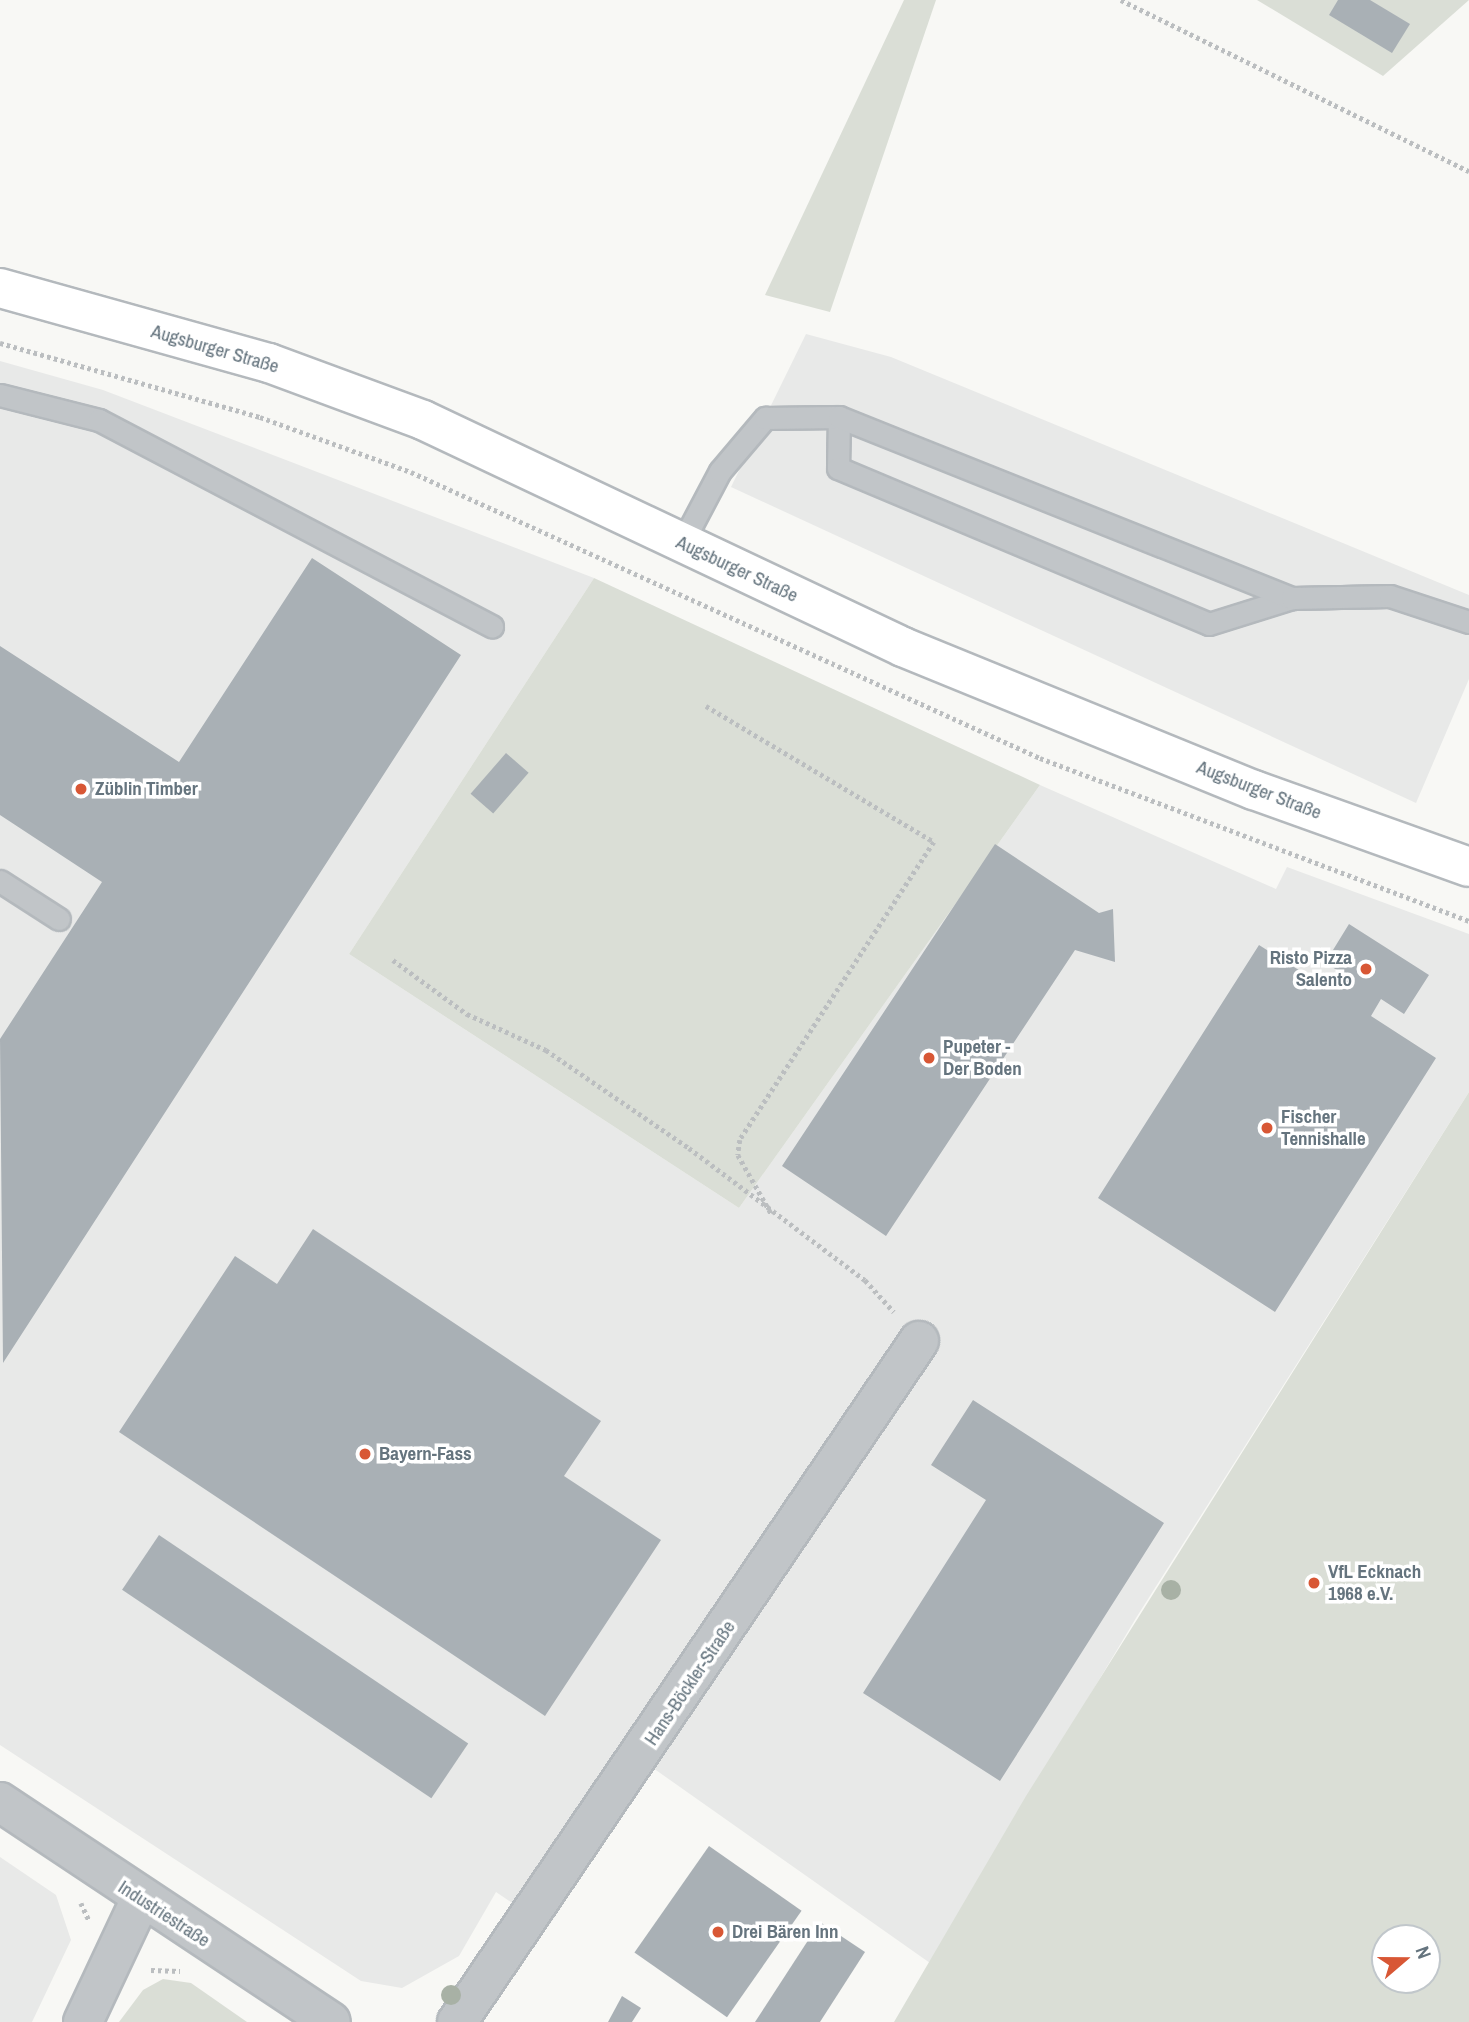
<!DOCTYPE html>
<html>
<head>
<meta charset="utf-8">
<style>
	body { margin:0 }
	#map { position:relative; width:1469px; height:2022px; overflow:hidden; background:#f8f8f5; font-family:"Archivo Narrow",sans-serif }
	div>[style] { position:absolute }
	.built>* { inset:0; background:#e8e9e8 }
	.green>* { inset:0; background:#daded6 }
	.building>* { inset:0; background:#a9b0b5; transform-origin:0 0 }
	.path>* { height:4.5px; margin-top:-2.25px; transform-origin:0; background:repeating-linear-gradient(90deg,#bbbec0 0 3.5px,transparent 0 7px) }
	.roads { filter:drop-shadow(2px 0 #b4b9bd) drop-shadow(-2px 0 #b4b9bd) drop-shadow(0 2px #b4b9bd) drop-shadow(0 -2px #b4b9bd) }
	.lane>* { height:21px; margin:-10.5px; padding:0 10.5px; transform-origin:10.5px; border-radius:10.5px; background:#c1c5c8 }
	.street>* { height:38px; margin:-19px; padding:0 19px; transform-origin:19px; border-radius:19px; background:#c1c5c8 }
	.secondary>* { height:38px; margin:-19px; padding:0 19px; transform-origin:19px; border-radius:19px; background:#fff }
	.trees>* { width:20px; height:20px; margin:-10px; border-radius:50%; background:#a8b1a5 }
	.dots>* { width:19px; height:19px; translate:-50% -50%; box-sizing:border-box; border:4px solid #fff; border-radius:50% }
	span { translate:-50% -50%; white-space:nowrap; text-align:center; line-height:1.15; -webkit-text-stroke:7px #fff; paint-order:stroke }
	.street-label { font-size:19px; color:#65747e }
	.poi-label { font-size:19px; color:#65747e; font-weight:700 }
	.left { translate:0 -50%; text-align:left }
	.right { translate:-100% -50%; text-align:right }
	.north { position:absolute; left:1371px; top:1924px; width:70px; height:70px; box-sizing:border-box; background:#fff; border:2px solid #c1c7cb; border-radius:50%; rotate:70deg; font-size:19px; font-weight:700; line-height:28px; text-align:center; color:#65747e }
	.north::after { content:''; display:block; margin:auto; width:24px; height:32px; background:#d85735; clip-path:polygon(50% 0,100% 100%,50% 72%,0 100%) }
</style>
</head>
<body>
<div id="map">
	<div class="built">
		<div style="clip-path:polygon(806px 334px,891px 357px,1469px 595px,1469px 679px,1416px 803px,731px 487px)"></div>
		<div style="clip-path:polygon(0 361px,103px 390px,594px 578px,349px 954px,739px 1208px,1040px 785px,1276px 889px,1287px 867px,1469px 934px,1469px 1092px,1136px 1618px,930px 1963px,653px 1768px,548px 1927px,496px 1892px,459px 1956px,402px 1988px,361px 1981px,0 1745px)"></div>
		<div style="clip-path:polygon(0 1857px,56px 1895px,71px 1940px,32px 2022px,0 2022px)"></div>
	</div>
	<div class="green">
		<div style="clip-path:polygon(904px 0,936px 0,830px 312px,765px 295px)"></div>
		<div style="clip-path:polygon(1257px 0,1469px 0,1383px 76px)"></div>
		<div style="clip-path:polygon(594px 578px,1040px 785px,739px 1208px,349px 954px)"></div>
		<div style="clip-path:polygon(evenodd,1469px 1092px,1469px 2022px,894px 2022px,1026px 1796px,1469px 1092px,1385px 1938px,1427px 1938px,1427px 1980px,1385px 1980px,1385px 1938px)"></div>
		<div style="clip-path:polygon(163px 1979px,191px 1983px,247px 2022px,119px 2022px,143px 1990px)"></div>
	</div>
	<div class="building">
		<div style="clip-path:polygon(1338px 0,1370px 0,1410px 24px,1392px 53px,1329px 15px)"></div>
		<div style="clip-path:polygon(312px 558px,461px 655px,3px 1363px,0 1039px,102px 882px,0 815px,0 646px,179px 762px)"></div>
		<div style="left:506px;top:753px;width:30px;height:54px;rotate:41deg"></div>
		<div style="clip-path:polygon(995px 844px,1099px 913px,1113px 909px,1115px 962px,1075px 950px,886px 1236px,782px 1166px)"></div>
		<div style="clip-path:polygon(1349px 924px,1429px 975px,1404px 1014px,1381px 999px,1371px 1016px,1436px 1058px,1275px 1312px,1098px 1198px,1259px 945px,1326px 987px,1337px 970px,1325px 963px)"></div>
		<div style="clip-path:polygon(313px 1229px,601px 1421px,564px 1476px,661px 1540px,545px 1716px,119px 1432px,235px 1256px,277px 1284px)"></div>
		<div style="clip-path:polygon(973px 1400px,1164px 1523px,1000px 1781px,863px 1693px,986px 1500px,931px 1465px)"></div>
		<div style="left:159px;top:1535px;width:373px;height:66px;rotate:34deg"></div>
		<div style="left:709px;top:1846px;width:113px;height:130px;rotate:35deg"></div>
		<div style="clip-path:polygon(820px 1922px,865px 1952px,820px 2022px,755px 2022px)"></div>
		<div style="clip-path:polygon(622px 1996px,641px 2008px,632px 2022px,608px 2022px)"></div>
	</div>
	<div class="path">
		<div style="left:1121px;top:0;width:388px;rotate:26.2deg"></div>
		<div style="left:0;top:343px;width:270px;rotate:15.9deg"></div>
		<div style="left:260px;top:417px;width:161px;rotate:20deg"></div>
		<div style="left:411px;top:472px;width:691px;rotate:24.45deg"></div>
		<div style="left:1040px;top:758px;width:459px;rotate:20.8deg"></div>
		<div style="left:706px;top:706px;width:265px;rotate:30.8deg"></div>
		<div style="left:934px;top:842px;width:356px;rotate:123.1deg"></div>
		<div style="left:740px;top:1140px;width:15px;rotate:98deg"></div>
		<div style="left:738px;top:1155px;width:67px;rotate:60.4deg"></div>
		<div style="left:393px;top:960px;width:92px;rotate:36.1deg"></div>
		<div style="left:467px;top:1014px;width:87px;rotate:24.5deg"></div>
		<div style="left:546px;top:1050px;width:173px;rotate:34.4deg"></div>
		<div style="left:689px;top:1148px;width:220px;rotate:36.9deg"></div>
		<div style="left:865px;top:1280px;width:43px;rotate:47.8deg"></div>
		<div style="left:81px;top:1903px;width:19px;rotate:65deg"></div>
		<div style="left:151px;top:1970px;width:29px;rotate:2deg"></div>
	</div>
	<div class="roads">
		<div class="lane">
			<div style="left:0;top:395px;width:102px;rotate:14.2deg"></div>
			<div style="left:99px;top:420px;width:444px;rotate:27.7deg"></div>
			<div style="left:839px;top:417px;width:51px;rotate:91.1deg"></div>
			<div style="left:838px;top:468px;width:402px;rotate:22.8deg"></div>
			<div style="left:1209px;top:624px;width:87px;rotate:-17.4deg"></div>
			<div style="left:682px;top:543px;width:81px;rotate:-62.2deg"></div>
			<div style="left:720px;top:471px;width:70px;rotate:-49.7deg"></div>
			<div style="left:765px;top:418px;width:74px;rotate:-0.8deg"></div>
			<div style="left:839px;top:417px;width:488px;rotate:21.8deg"></div>
			<div style="left:1292px;top:598px;width:98px;rotate:-1.2deg"></div>
			<div style="left:1390px;top:596px;width:83px;rotate:18.2deg"></div>
			<div style="left:0;top:881px;width:70px;rotate:32.8deg"></div>
		</div>
		<div class="street">
			<div style="left:0;top:1802px;width:397px;rotate:33.6deg"></div>
			<div style="left:83px;top:2022px;width:136px;rotate:-64.8deg"></div>
			<div style="left:457px;top:2022px;width:823px;rotate:-55.85deg"></div>
		</div>
		<div class="secondary">
			<div style="left:0;top:288px;width:279px;rotate:15.6deg"></div>
			<div style="left:269px;top:363px;width:164px;rotate:20.3deg"></div>
			<div style="left:423px;top:420px;width:531px;rotate:25.31deg"></div>
			<div style="left:903px;top:647px;width:379px;rotate:22.2deg"></div>
			<div style="left:1254px;top:790px;width:228px;rotate:19.7deg"></div>
		</div>
	</div>
	<div class="trees">
		<div style="left:1171px;top:1590px"></div>
		<div style="left:451px;top:1995px"></div>
	</div>
	<div class="dots">
		<div style="left:81px;top:789px;background:#d85735"></div>
		<div style="left:1366px;top:969px;background:#d85735"></div>
		<div style="left:929px;top:1058px;background:#d85735"></div>
		<div style="left:1267px;top:1128px;background:#d85735"></div>
		<div style="left:365px;top:1454px;background:#d85735"></div>
		<div style="left:1314px;top:1583px;background:#d85735"></div>
		<div style="left:718px;top:1932px;background:#d85735"></div>
	</div>
	<div class="street-label">
		<span style="left:215px;top:349px;rotate:16deg">Augsburger Straße</span>
		<span style="left:737px;top:569px;rotate:25deg">Augsburger Straße</span>
		<span style="left:1259px;top:790px;rotate:21deg">Augsburger Straße</span>
		<span style="left:690px;top:1683px;rotate:-56deg">Hans-Böckler-Straße</span>
		<span style="left:164px;top:1914px;rotate:33deg">Industriestraße</span>
	</div>
	<div class="poi-label">
		<span class="left" style="left:95px;top:789px">Züblin Timber</span>
		<span class="right" style="left:1352px;top:969px">Risto Pizza<br>Salento</span>
		<span class="left" style="left:943px;top:1058px">Pupeter -<br>Der Boden</span>
		<span class="left" style="left:1281px;top:1128px">Fischer<br>Tennishalle</span>
		<span class="left" style="left:379px;top:1454px">Bayern-Fass</span>
		<span class="left" style="left:1328px;top:1583px">VfL Ecknach<br>1968 e.V.</span>
		<span class="left" style="left:732px;top:1932px">Drei Bären Inn</span>
	</div>
	<div class="north">N</div>
</div>
</body>
</html>
